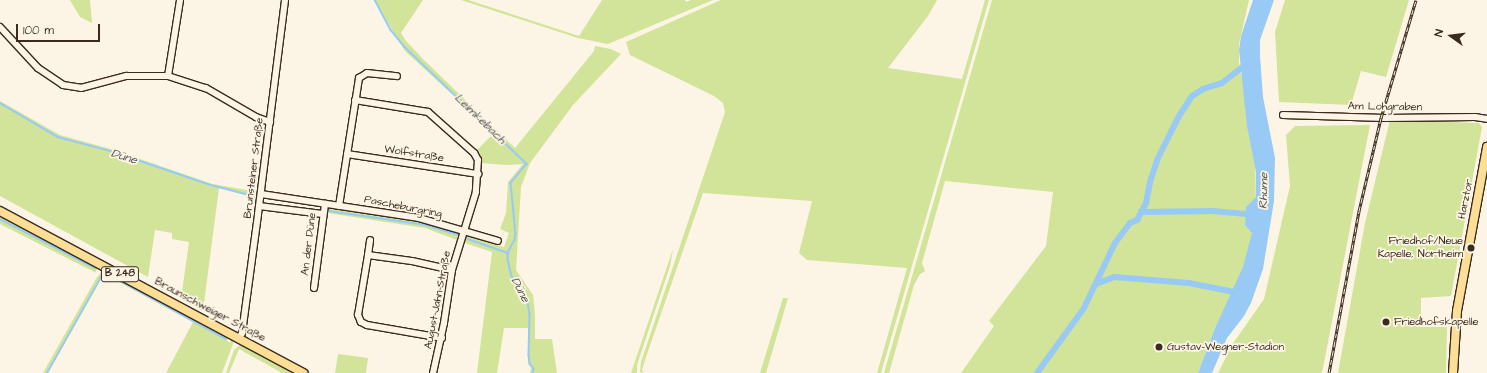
<!DOCTYPE html>
<html>
<head>
<meta charset="utf-8">
<style>
	body { margin:0 }
	#map { position:relative; width:1487px; height:373px; overflow:hidden; background:#fcf5e5; font-family:"Architects Daughter",sans-serif }
	div>[style] { position:absolute }
	.green>* { inset:0; background:#d1e499; transform-origin:0 0 }
	.water>* { inset:0; background:#98caf5 }
	.stream>* { height:1.5px; margin:-0.75px; padding:0 0.75px; transform-origin:0.75px; border-radius:0.75px; background:#98caf5 }
	.canal>* { height:6px; margin:-3px; padding:0 3px; transform-origin:3px; border-radius:3px; background:#98caf5 }
	.roads { filter:drop-shadow(1px 0 #3b2a1e) drop-shadow(-1px 0 #3b2a1e) drop-shadow(0 1px #3b2a1e) drop-shadow(0 -1px #3b2a1e) }
	.minor>* { height:6px; margin:-3px; padding:0 3px; transform-origin:3px; border-radius:3px; background:#fcf5e5 }
	.major>* { height:8px; margin:-4px; padding:0 4px; transform-origin:4px; border-radius:4px; background:#fcde96 }
	.rail>* { height:3px; margin-top:-1.5px; transform-origin:0; background:repeating-linear-gradient(90deg,#fcf5e5 0 4.5px,#3b2a1e 0 9px); box-sizing:border-box; border-block:1px solid #3b2a1e }
	.dots>* { width:11px; height:11px; translate:-50% -50%; box-sizing:border-box; border:2px solid #fcf5e5; border-radius:50% }
	span { translate:-50% -50%; white-space:nowrap; text-align:center; line-height:1.15; -webkit-text-stroke:3.5px #fcf5e5; paint-order:stroke }
	.shield-label span { padding:1px 3px; background:#fcf5e5; border:1px solid; border-radius:3px; -webkit-text-stroke-width:0 }
	.shield-label { font-size:10px; color:#3b2a1e; font-weight:700 }
	.street-label { font-size:11px; color:#3b2a1e }
	.poi-label { font-size:11px; color:#3b2a1e }
	.right { translate:-100% -50%; text-align:right }
	.left { translate:0 -50%; text-align:left }
	.water-label { font-size:12px; color:#525254; font-style:italic }
	.north { position:absolute; left:1431px; top:16px; width:40px; height:40px; -webkit-text-stroke:3px #fcf5e5; paint-order:stroke; rotate:284deg; font-size:11px; font-weight:700; line-height:16px; text-align:center; color:#3b2a1e }
	.north::after { content:''; display:block; margin:auto; width:14px; height:18px; background:#3b2a1e; clip-path:polygon(50% 0,100% 100%,50% 72%,0 100%) }
	.scale { position:absolute; left:16px; top:24px; width:84px; height:18px; box-sizing:border-box; border:2px solid #3b2a1e; border-top:0; padding-left:5px; font-size:12px; line-height:14px; white-space:nowrap; color:#3b2a1e; -webkit-text-stroke:3px #fcf5e5; paint-order:stroke }
</style>
</head>
<body>
<div id="map">
	<div class="green">
		<div style="clip-path:polygon(70px 0,90px 0,92px 23px,80px 17px)"></div>
		<div style="clip-path:polygon(374px 0,423px 0,401px 33px,406px 41px,424px 60px,515px 148px,594px 51px,595px 46px,611px 49px,621px 54px,573px 105px,530px 163px,521px 187px,516px 270px,533px 295px,535px 315px,535px 339px,552px 339px,557px 373px,530px 373px,531px 368px,528px 355px,528px 328px,504px 328px,497px 373px,477px 373px,492px 252px,462px 242px,466px 235px,504px 247px,509px 233px,500px 229px,506px 213px,508px 182px,523px 164px,506px 165px,481px 163px,481px 157px,476px 151px,494px 133px,405px 51px)"></div>
		<div style="clip-path:polygon(461px 0,468px 0,579px 36px,602px 0,685px 0,686px 2px,691px 0,713px 0,608px 44px,578px 38px)"></div>
		<div style="clip-path:polygon(721px 0,937px 0,928px 16px,888px 68px,962px 79px,985px 0,989px 0,881px 373px,877px 373px,907px 268px,807px 260px,799px 253px,812px 201px,703px 193px,646px 357px,642px 370px,644px 373px,640px 372px,641px 362px,725px 112px,723px 103px,714px 96px,630px 55px,626px 42px)"></div>
		<div style="clip-path:polygon(992px 0,1249px 0,1239px 44px,1239px 62px,1255px 146px,1256px 208px,1252px 251px,1215px 328px,1198px 373px,961px 373px,994px 326px,989px 321px,1046px 246px,1053px 192px,945px 181px,922px 263px,925px 271px,920px 274px,914px 285px,889px 373px,884px 373px)"></div>
		<div style="clip-path:polygon(1285px 0,1409px 0,1386px 77px,1361px 71px,1351px 105px,1279px 102px,1275px 32px)"></div>
		<div style="clip-path:polygon(0 101px,60px 135px,114px 150px,212px 184px,253px 191px,255px 198px,219px 188px,203px 311px,181px 299px,189px 242px,172px 239px,172px 233px,155px 230px,148px 277px,0 196px)"></div>
		<div style="clip-path:polygon(1390px 120px,1479px 123px,1482px 127px,1451px 296px,1421px 298px,1421px 327px,1447px 327px,1446px 373px,1338px 373px,1365px 223px)"></div>
		<div style="clip-path:polygon(1370px 125px,1322px 373px,1218px 373px,1232px 345px,1264px 299px,1290px 186px,1286px 135px,1295px 126px)"></div>
		<div style="clip-path:polygon(328px 206px,412px 219px,457px 231px,457px 240px,425px 228px,327px 213px)"></div>
		<div style="left:0;top:215px;width:111px;height:8px;rotate:27deg"></div>
		<div style="clip-path:polygon(673px 249px,670px 266px,637px 365px,637px 373px,631px 373px)"></div>
		<div style="clip-path:polygon(104px 270px,229px 336px,227px 340px,229px 343px,233px 339px,233px 344px,222px 373px,166px 373px,193px 322px,104px 274px,48px 373px,43px 373px,97px 277px)"></div>
		<div style="clip-path:polygon(783px 298px,788px 298px,766px 373px,760px 373px)"></div>
		<div style="clip-path:polygon(241px 344px,297px 373px,282px 373px,239px 349px,229px 373px,226px 373px,234px 350px)"></div>
		<div style="clip-path:polygon(338px 354px,368px 358px,366px 373px,335px 373px)"></div>
	</div>
	<div class="water">
		<div style="clip-path:polygon(1253px 0,1274px 0,1260px 40px,1260px 56px,1263px 97px,1275px 158px,1274px 201px,1263px 269px,1251px 303px,1244px 316px,1227px 338px,1212px 373px,1198px 373px,1215px 328px,1243px 267px,1252px 233px,1245px 225px,1246px 207px,1256px 197px,1256px 172px,1247px 126px,1239px 50px,1241px 36px)"></div>
	</div>
	<div class="stream">
		<div style="left:375px;top:0;width:34px;rotate:62deg"></div>
		<div style="left:391px;top:30px;width:22px;rotate:51deg"></div>
		<div style="left:405px;top:47px;width:169px;rotate:43.8deg"></div>
		<div style="left:527px;top:164px;width:25px;rotate:130deg"></div>
		<div style="left:511px;top:183px;width:51px;rotate:84.4deg"></div>
		<div style="left:516px;top:234px;width:6px;rotate:99deg"></div>
		<div style="left:515px;top:240px;width:15px;rotate:118deg"></div>
		<div style="left:508px;top:253px;width:7px;rotate:90deg"></div>
		<div style="left:508px;top:260px;width:21px;rotate:76deg"></div>
		<div style="left:513px;top:280px;width:27px;rotate:56deg"></div>
		<div style="left:528px;top:302px;width:12px;rotate:81deg"></div>
		<div style="left:530px;top:314px;width:41px;rotate:91.4deg"></div>
		<div style="left:529px;top:355px;width:9px;rotate:84deg"></div>
		<div style="left:530px;top:364px;width:6px;rotate:51deg"></div>
		<div style="left:534px;top:369px;width:4px;rotate:104deg"></div>
		<div style="left:0;top:103px;width:67px;rotate:30.4deg"></div>
		<div style="left:58px;top:137px;width:58px;rotate:15deg"></div>
		<div style="left:114px;top:152px;width:102px;rotate:18.8deg"></div>
		<div style="left:211px;top:185px;width:44px;rotate:14.3deg"></div>
		<div style="left:329px;top:211px;width:98px;rotate:8.2deg"></div>
		<div style="left:426px;top:225px;width:34px;rotate:17deg"></div>
		<div style="left:0;top:219px;width:107px;rotate:27.3deg"></div>
		<div style="left:465px;top:238px;width:46px;rotate:19.2deg"></div>
		<div style="left:47px;top:373px;width:116px;rotate:-60.6deg"></div>
		<div style="left:104px;top:272px;width:139px;rotate:28.8deg"></div>
	</div>
	<div class="canal">
		<div style="left:1141px;top:212px;width:71px;rotate:-0.8deg"></div>
		<div style="left:1212px;top:211px;width:33px;rotate:5deg"></div>
		<div style="left:1096px;top:284px;width:19px;rotate:-21deg"></div>
		<div style="left:1114px;top:277px;width:75px;rotate:4.6deg"></div>
		<div style="left:1189px;top:283px;width:51px;rotate:11.3deg"></div>
		<div style="left:1037px;top:373px;width:80px;rotate:-54.1deg"></div>
		<div style="left:1084px;top:308px;width:72px;rotate:-64.5deg"></div>
		<div style="left:1115px;top:243px;width:25px;rotate:-53deg"></div>
		<div style="left:1130px;top:223px;width:8px;rotate:-23deg"></div>
		<div style="left:1137px;top:220px;width:19px;rotate:-62deg"></div>
		<div style="left:1146px;top:203px;width:21px;rotate:-79deg"></div>
		<div style="left:1150px;top:182px;width:23px;rotate:-72deg"></div>
		<div style="left:1157px;top:160px;width:49px;rotate:-63.4deg"></div>
		<div style="left:1179px;top:116px;width:24px;rotate:-57deg"></div>
		<div style="left:1192px;top:96px;width:13px;rotate:-32deg"></div>
		<div style="left:1203px;top:89px;width:20px;rotate:-18deg"></div>
		<div style="left:1222px;top:83px;width:29px;rotate:-38deg"></div>
	</div>
	<div class="roads">
		<div class="minor">
			<div style="left:0;top:27px;width:56px;rotate:47.2deg"></div>
			<div style="left:38px;top:68px;width:30px;rotate:34deg"></div>
			<div style="left:63px;top:85px;width:18px;rotate:9deg"></div>
			<div style="left:81px;top:88px;width:47px;rotate:-14.9deg"></div>
			<div style="left:126px;top:76px;width:42px"></div>
			<div style="left:168px;top:76px;width:40px;rotate:18deg"></div>
			<div style="left:206px;top:88px;width:58px;rotate:30.1deg"></div>
			<div style="left:256px;top:117px;width:15px;rotate:20deg"></div>
			<div style="left:168px;top:76px;width:77px;rotate:-81deg"></div>
			<div style="left:355px;top:100px;width:74px;rotate:9.3deg"></div>
			<div style="left:428px;top:112px;width:62px;rotate:41.7deg"></div>
			<div style="left:474px;top:153px;width:8px;rotate:60deg"></div>
			<div style="left:478px;top:160px;width:32px;rotate:94deg"></div>
			<div style="left:476px;top:192px;width:82px;rotate:107.1deg"></div>
			<div style="left:452px;top:270px;width:54px;rotate:98.6deg"></div>
			<div style="left:444px;top:323px;width:51px;rotate:102.4deg"></div>
			<div style="left:1283px;top:115px;width:102px;rotate:1.7deg"></div>
			<div style="left:1385px;top:118px;width:90px;rotate:-0.6deg"></div>
			<div style="left:1475px;top:117px;width:12px;rotate:9deg"></div>
			<div style="left:347px;top:154px;width:133px;rotate:8.7deg"></div>
			<div style="left:261px;top:194px;width:160px;rotate:8.6deg"></div>
			<div style="left:419px;top:218px;width:82px;rotate:16.2deg"></div>
			<div style="left:259px;top:206px;width:64px;rotate:7.1deg"></div>
			<div style="left:339px;top:206px;width:130px;rotate:-81.1deg"></div>
			<div style="left:359px;top:78px;width:9px;rotate:-32deg"></div>
			<div style="left:367px;top:73px;width:30px;rotate:6deg"></div>
			<div style="left:368px;top:255px;width:15px;rotate:-82deg"></div>
			<div style="left:314px;top:288px;width:85px;rotate:-82.5deg"></div>
			<div style="left:239px;top:338px;width:6px;rotate:-59deg"></div>
			<div style="left:242px;top:333px;width:120px;rotate:-82.3deg"></div>
			<div style="left:258px;top:214px;width:216px;rotate:-82.8deg"></div>
			<div style="left:442px;top:338px;width:76px;rotate:-170.2deg"></div>
			<div style="left:367px;top:325px;width:7px;rotate:-153deg"></div>
			<div style="left:361px;top:322px;width:8px;rotate:-113deg"></div>
			<div style="left:358px;top:315px;width:61px;rotate:-80.5deg"></div>
			<div style="left:368px;top:255px;width:44px;rotate:7.8deg"></div>
			<div style="left:412px;top:261px;width:41px;rotate:12.7deg"></div>
		</div>
		<div class="major">
			<div style="left:0;top:211px;width:344px;rotate:28.1deg"></div>
			<div style="left:1453px;top:373px;width:62px;rotate:-86.3deg"></div>
			<div style="left:1457px;top:311px;width:167px;rotate:-79.6deg"></div>
		</div>
	</div>
	<div class="rail">
		<div style="left:1329px;top:373px;width:165px;rotate:-79.5deg"></div>
		<div style="left:1359px;top:211px;width:96px;rotate:-76.7deg"></div>
		<div style="left:1381px;top:118px;width:123px;rotate:-73.5deg"></div>
	</div>
	<div class="dots">
		<div style="left:1471px;top:248px;background:#3b2a1e"></div>
		<div style="left:1386px;top:322px;background:#3b2a1e"></div>
		<div style="left:1159px;top:347px;background:#3b2a1e"></div>
	</div>
	<div class="shield-label">
		<span style="left:120px;top:274px">B 248</span>
	</div>
	<div class="street-label">
		<span style="left:1385px;top:107px;rotate:1deg">Am Lohgraben</span>
		<span style="left:414px;top:154px;rotate:9deg">Wolfstraße</span>
		<span style="left:254px;top:168px;rotate:-83deg">Brunsteiner Straße</span>
		<span style="left:1466px;top:199px;rotate:-79deg">Harztor</span>
		<span style="left:403px;top:207px;rotate:11deg">Pascheburgring</span>
		<span style="left:309px;top:244px;rotate:-83deg">An der Düne</span>
		<span style="left:438px;top:300px;rotate:-79deg">August-Jahn-Straße</span>
		<span style="left:210px;top:310px;rotate:28deg">Braunschweiger Straße</span>
	</div>
	<div class="poi-label">
		<span class="right" style="left:1463px;top:248px">Friedhof/Neue<br>Kapelle, Northeim</span>
		<span class="left" style="left:1394px;top:322px">Friedhofskapelle</span>
		<span class="left" style="left:1167px;top:347px">Gustav-Wegner-Stadion</span>
	</div>
	<div class="water-label">
		<span style="left:480px;top:119px;rotate:44deg">Leimkebach</span>
		<span style="left:124px;top:157px;rotate:17deg">Düne</span>
		<span style="left:1264px;top:191px;rotate:-89deg">Rhume</span>
		<span style="left:520px;top:290px;rotate:63deg">Düne</span>
	</div>
	<div class="north">N</div>
	<div class="scale">100 m</div>
</div>
</body>
</html>
